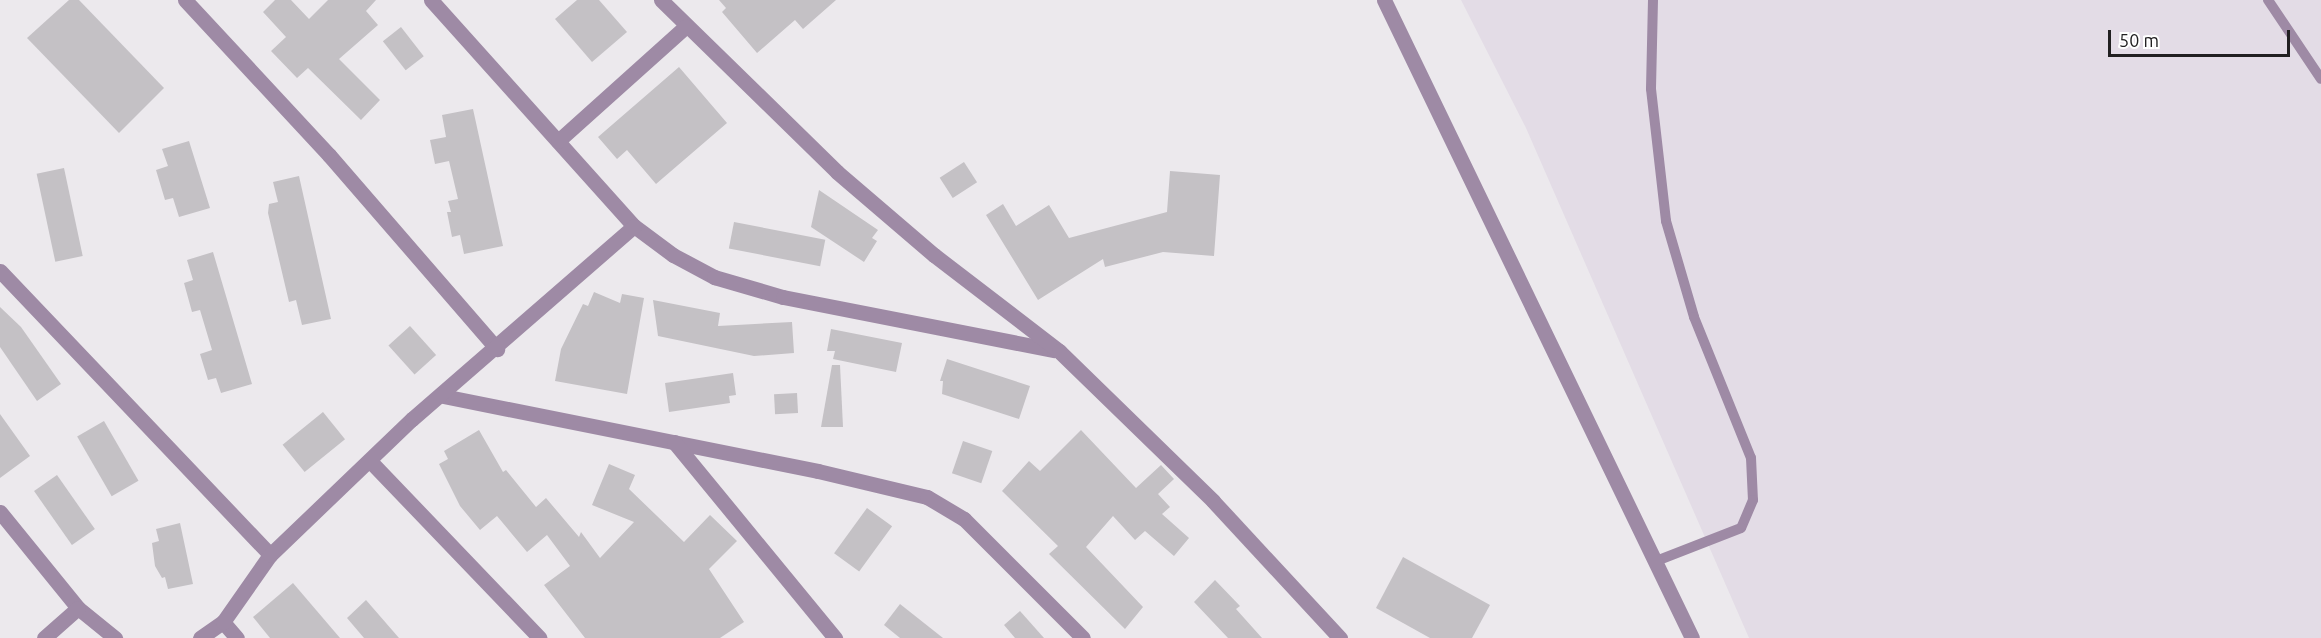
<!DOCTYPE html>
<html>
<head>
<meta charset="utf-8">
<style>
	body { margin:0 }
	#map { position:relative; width:2321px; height:638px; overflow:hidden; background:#ece9ed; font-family:Ubuntu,sans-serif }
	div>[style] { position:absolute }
	.built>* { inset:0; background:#e3dce6 }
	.building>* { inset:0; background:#c4c1c5; transform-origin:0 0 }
	.lane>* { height:10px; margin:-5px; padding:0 5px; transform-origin:5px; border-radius:5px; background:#9e8aa5 }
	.street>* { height:15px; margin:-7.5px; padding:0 7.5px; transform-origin:7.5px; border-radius:7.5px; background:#9e8aa5 }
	span { translate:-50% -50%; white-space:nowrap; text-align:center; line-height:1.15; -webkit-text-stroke:4.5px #fff; paint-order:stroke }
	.scale { position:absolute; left:2108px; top:30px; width:182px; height:27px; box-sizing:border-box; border:3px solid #212021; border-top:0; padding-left:8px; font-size:18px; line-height:21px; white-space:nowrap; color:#212021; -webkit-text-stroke:4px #fff; paint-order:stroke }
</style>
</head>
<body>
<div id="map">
	<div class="built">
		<div style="clip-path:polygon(1461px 0,2321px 0,2321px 638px,1749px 638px,1526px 128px)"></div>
	</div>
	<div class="building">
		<div style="clip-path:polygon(69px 0,79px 0,164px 88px,119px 133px,27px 38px)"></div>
		<div style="clip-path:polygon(275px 0,291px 0,309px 19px,328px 0,376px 0,366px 11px,378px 25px,339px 59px,380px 100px,361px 120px,308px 68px,297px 78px,271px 51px,286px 37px,263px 12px)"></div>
		<div style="clip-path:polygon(577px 0,599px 0,627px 32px,592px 62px,555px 19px)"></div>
		<div style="clip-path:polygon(719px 0,836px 0,803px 29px,795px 20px,757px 53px,722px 12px,726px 8px)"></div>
		<div style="left:401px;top:27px;width:37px;height:23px;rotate:52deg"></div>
		<div style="clip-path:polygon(679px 67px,727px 123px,656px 184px,627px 150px,617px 159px,598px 137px)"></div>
		<div style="clip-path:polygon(473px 109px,503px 246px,464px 254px,460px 235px,452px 237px,447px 212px,451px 212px,448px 201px,458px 199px,449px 161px,435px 164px,430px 140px,446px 137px,442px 115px)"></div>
		<div style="clip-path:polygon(189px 141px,210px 208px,179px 217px,173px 198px,165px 200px,156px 170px,168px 166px,162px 149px)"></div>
		<div style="left:964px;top:162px;width:24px;height:29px;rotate:57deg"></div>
		<div style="left:64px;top:168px;width:90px;height:28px;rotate:78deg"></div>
		<div style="clip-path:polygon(1170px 171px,1220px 175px,1214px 256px,1163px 252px,1105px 267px,1103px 259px,1038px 300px,986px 215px,1003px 204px,1016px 226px,1049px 205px,1069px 238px,1167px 212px)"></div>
		<div style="clip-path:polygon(299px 176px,331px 319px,302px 325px,296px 300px,289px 302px,268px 213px,269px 204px,278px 202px,273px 182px)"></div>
		<div style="clip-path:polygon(819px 190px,878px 230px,872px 238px,877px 241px,864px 262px,811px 227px)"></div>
		<div style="left:734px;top:222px;width:93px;height:27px;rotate:11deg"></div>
		<div style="clip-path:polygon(213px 252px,252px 384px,221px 393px,216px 378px,208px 380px,200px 354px,212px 350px,200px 310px,192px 312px,184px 283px,193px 280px,187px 260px)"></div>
		<div style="clip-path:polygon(594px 292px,620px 303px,622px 294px,644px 298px,627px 394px,555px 381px,561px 349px,583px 304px,588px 306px)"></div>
		<div style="clip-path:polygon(653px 300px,720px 313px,718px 326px,792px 322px,794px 353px,754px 356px,658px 336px)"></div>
		<div style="clip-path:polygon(0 307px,21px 327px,61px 384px,37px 401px,0 347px)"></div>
		<div style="left:410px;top:326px;width:39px;height:29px;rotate:48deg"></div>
		<div style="clip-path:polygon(831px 329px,902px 343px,896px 372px,833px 359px,835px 351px,827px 351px)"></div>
		<div style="clip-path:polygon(947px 359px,1030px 386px,1019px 419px,942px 394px,943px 381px,940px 381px)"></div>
		<div style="clip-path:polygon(832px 365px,840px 365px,843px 427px,821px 427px)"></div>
		<div style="clip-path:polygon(733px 373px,736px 395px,729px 396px,730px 403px,669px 412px,665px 383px)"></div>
		<div style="left:797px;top:393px;width:20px;height:23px;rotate:87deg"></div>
		<div style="left:323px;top:412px;width:35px;height:52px;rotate:51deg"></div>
		<div style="clip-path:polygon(0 414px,30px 456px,0 478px)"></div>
		<div style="left:104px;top:421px;width:69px;height:31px;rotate:60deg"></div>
		<div style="clip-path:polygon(479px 430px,503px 472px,506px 470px,536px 507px,546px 498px,579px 537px,581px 532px,600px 558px,634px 522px,592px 505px,609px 464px,635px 475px,629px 489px,684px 542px,710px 515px,737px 541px,709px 569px,744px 622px,720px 638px,585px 638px,544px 585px,570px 566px,547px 535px,527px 552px,497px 516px,480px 530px,460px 506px,439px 464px,448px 459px,444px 451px)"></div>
		<div style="clip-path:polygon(1081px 430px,1136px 488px,1161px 465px,1174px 479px,1158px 494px,1170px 507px,1162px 514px,1189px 538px,1174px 556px,1145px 531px,1135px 540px,1113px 516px,1086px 547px,1143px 607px,1125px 629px,1049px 554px,1058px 546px,1002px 491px,1029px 461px,1040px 471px)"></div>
		<div style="left:963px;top:441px;width:31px;height:34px;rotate:19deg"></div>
		<div style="left:57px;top:475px;width:66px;height:28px;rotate:55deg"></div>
		<div style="left:867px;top:508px;width:31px;height:56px;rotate:36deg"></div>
		<div style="clip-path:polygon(180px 523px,193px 584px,168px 589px,165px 577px,162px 578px,155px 566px,152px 543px,159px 541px,156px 529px)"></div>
		<div style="clip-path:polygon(1403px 557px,1490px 605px,1472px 638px,1430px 638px,1376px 608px)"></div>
		<div style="clip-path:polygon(1215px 580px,1240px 606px,1236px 609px,1262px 638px,1228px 638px,1194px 602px)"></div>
		<div style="clip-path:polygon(293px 583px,340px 638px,270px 638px,253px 617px)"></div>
		<div style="clip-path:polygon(366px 600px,399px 638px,364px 638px,347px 618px)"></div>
		<div style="clip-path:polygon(900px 604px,943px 638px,900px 638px,884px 625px)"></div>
		<div style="clip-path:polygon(1020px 611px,1044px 638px,1015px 638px,1004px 625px)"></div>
	</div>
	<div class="lane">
		<div style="left:1653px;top:0;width:89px;rotate:91.3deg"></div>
		<div style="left:1651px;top:89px;width:133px;rotate:83.5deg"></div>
		<div style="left:1666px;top:221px;width:100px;rotate:73.7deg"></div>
		<div style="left:1694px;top:317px;width:152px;rotate:68deg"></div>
		<div style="left:1751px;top:458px;width:42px;rotate:87.3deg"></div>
		<div style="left:1753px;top:500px;width:30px;rotate:113deg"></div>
		<div style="left:1741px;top:528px;width:93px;rotate:158.7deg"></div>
		<div style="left:2268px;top:0;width:95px;rotate:56.1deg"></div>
	</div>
	<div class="street">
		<div style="left:185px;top:0;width:212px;rotate:47.1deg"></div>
		<div style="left:329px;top:155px;width:257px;rotate:49.1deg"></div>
		<div style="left:431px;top:0;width:304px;rotate:48.1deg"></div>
		<div style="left:634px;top:226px;width:49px;rotate:36.6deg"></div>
		<div style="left:673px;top:255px;width:47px;rotate:28.2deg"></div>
		<div style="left:714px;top:277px;width:72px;rotate:16.2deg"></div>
		<div style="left:783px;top:297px;width:276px;rotate:11.1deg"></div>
		<div style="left:661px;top:0;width:246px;rotate:44.3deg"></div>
		<div style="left:837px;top:172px;width:128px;rotate:40.6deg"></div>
		<div style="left:934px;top:255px;width:158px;rotate:37.5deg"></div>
		<div style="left:1059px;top:351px;width:215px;rotate:44.2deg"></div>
		<div style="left:1213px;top:501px;width:187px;rotate:47.2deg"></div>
		<div style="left:1384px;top:0;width:708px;rotate:64.23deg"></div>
		<div style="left:558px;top:141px;width:172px;rotate:-41.9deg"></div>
		<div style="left:0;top:271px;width:392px;rotate:46.4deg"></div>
		<div style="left:443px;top:396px;width:382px;rotate:11.3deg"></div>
		<div style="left:818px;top:471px;width:112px;rotate:13.4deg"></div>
		<div style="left:927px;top:497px;width:43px;rotate:30.7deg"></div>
		<div style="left:964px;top:519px;width:168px;rotate:45deg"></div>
		<div style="left:674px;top:442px;width:254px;rotate:50.6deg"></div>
		<div style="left:370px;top:461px;width:245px;rotate:46.2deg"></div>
		<div style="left:0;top:512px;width:124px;rotate:50.9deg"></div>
		<div style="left:78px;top:608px;width:48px;rotate:39deg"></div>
		<div style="left:223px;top:622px;width:21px;rotate:49deg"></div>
		<div style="left:44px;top:638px;width:45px;rotate:-41.4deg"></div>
		<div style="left:200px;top:638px;width:28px;rotate:-35deg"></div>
		<div style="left:223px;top:622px;width:82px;rotate:-55deg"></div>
		<div style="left:270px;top:555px;width:197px;rotate:-43.8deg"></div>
		<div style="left:412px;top:419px;width:294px;rotate:-41deg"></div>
	</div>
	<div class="scale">50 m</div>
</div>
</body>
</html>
